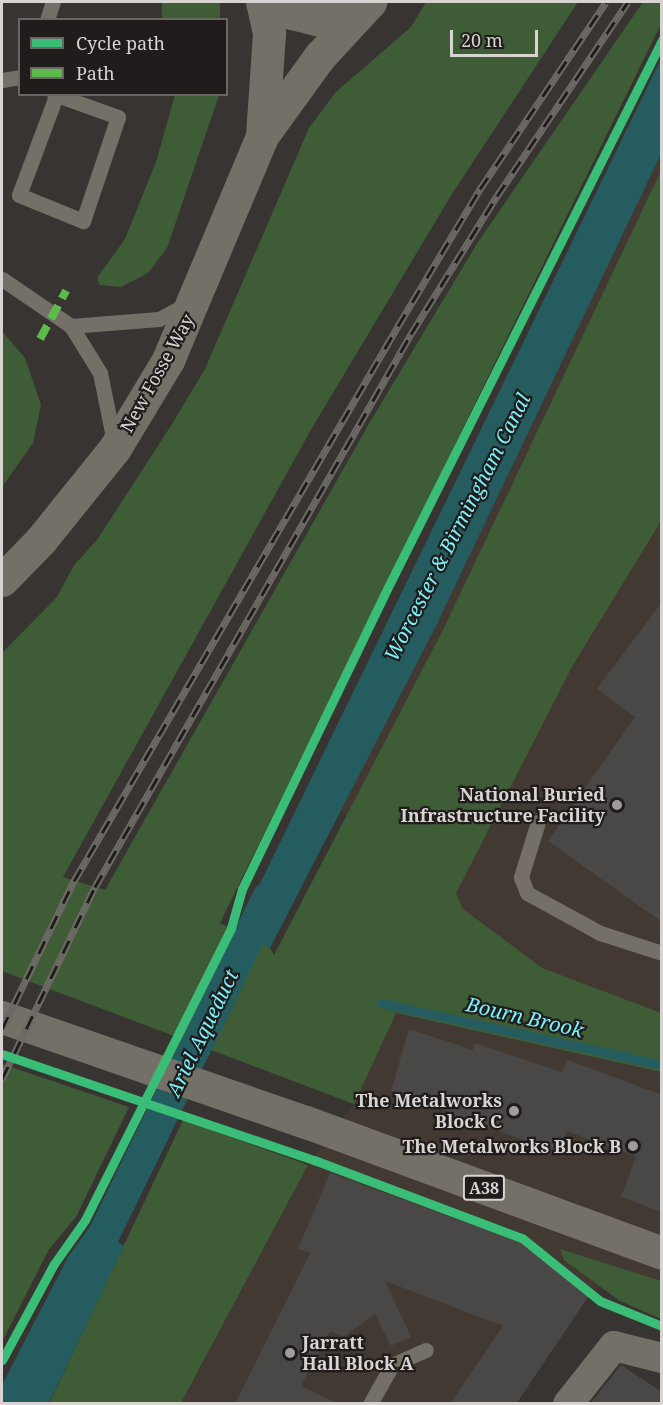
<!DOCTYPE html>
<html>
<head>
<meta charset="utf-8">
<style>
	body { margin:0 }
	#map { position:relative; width:663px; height:1405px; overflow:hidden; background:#373432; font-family:"Noto Serif",serif }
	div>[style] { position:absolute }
	.built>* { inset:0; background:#423932 }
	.green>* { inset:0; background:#3e5d37; transform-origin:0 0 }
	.water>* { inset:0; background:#255c60 }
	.stream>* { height:9px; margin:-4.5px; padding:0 4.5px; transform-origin:4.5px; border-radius:4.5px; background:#255c60 }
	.canal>* { height:32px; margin:-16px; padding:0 16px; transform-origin:16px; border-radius:16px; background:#255c60 }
	.building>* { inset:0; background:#4a4846 }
	.service>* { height:15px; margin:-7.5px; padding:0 7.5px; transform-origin:7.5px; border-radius:7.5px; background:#757067 }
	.minor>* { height:30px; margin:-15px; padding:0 15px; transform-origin:15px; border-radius:15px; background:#757067 }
	.tertiary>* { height:33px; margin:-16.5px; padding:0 16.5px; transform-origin:16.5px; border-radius:16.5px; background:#757067 }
	.trunk>* { height:33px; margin:-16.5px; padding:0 16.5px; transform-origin:16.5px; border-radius:16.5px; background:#757067 }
	.rail>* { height:7px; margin-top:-3.5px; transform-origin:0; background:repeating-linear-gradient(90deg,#1f1c1b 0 14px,#6d6a65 0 28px); box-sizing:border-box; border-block:2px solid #6d6a65 }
	.quiet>* { height:8px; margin-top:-4px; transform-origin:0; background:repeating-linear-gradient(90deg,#5cbc4b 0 15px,transparent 0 23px) }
	.cycleway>* { height:9px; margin:-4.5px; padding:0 4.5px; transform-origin:4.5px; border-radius:4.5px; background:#3abd76 }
	.dots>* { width:16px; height:16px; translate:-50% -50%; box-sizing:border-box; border:3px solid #1f1c1b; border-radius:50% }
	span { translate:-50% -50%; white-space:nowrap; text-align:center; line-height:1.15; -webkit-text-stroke:4.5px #1f1c1b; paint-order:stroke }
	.shield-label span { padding:2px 4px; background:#1f1c1b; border:2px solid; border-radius:4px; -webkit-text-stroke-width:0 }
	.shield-label { font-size:16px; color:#d7d4d2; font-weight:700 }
	.street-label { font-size:18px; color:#d7d4d2 }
	.poi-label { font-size:18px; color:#d7d4d2; font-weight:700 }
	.right { translate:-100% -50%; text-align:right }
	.left { translate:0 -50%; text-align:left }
	.water-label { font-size:20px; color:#7af0fa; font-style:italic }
	.frame { position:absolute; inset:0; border:3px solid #d7d4d2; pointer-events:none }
	.legend { position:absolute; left:18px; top:18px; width:210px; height:78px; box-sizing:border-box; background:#1f1c1b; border:2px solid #696664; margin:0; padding:8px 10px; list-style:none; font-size:18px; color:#d7d4d2 }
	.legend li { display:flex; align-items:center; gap:12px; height:30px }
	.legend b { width:30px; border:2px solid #696664 }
	.scale { position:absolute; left:450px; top:30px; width:88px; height:27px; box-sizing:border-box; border:3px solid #d7d4d2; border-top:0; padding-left:8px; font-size:18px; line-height:21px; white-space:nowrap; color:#d7d4d2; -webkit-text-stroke:4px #1f1c1b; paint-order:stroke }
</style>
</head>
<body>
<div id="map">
	<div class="built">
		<div style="clip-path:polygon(661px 154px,661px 1059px,446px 920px,341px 810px,436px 626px)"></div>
		<div style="clip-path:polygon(395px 1013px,661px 1072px,661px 1319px,620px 1301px,599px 1287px,588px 1297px,517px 1403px,181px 1404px,308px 1165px,354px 1104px)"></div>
	</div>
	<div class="green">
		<div style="left:162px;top:2px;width:58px;height:18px"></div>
		<div style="clip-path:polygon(426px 2px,578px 2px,452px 194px,312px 428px,63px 877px,105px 890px,370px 422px,478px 242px,643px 2px,661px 2px,661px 24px,220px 923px,270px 948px,274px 955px,443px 630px,661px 171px,661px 521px,573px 665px,456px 893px,463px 909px,542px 968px,661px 1013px,661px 1072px,396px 1013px,354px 1104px,2px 971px,2px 653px,57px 597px,74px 565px,97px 540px,172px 424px,205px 369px,309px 128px,336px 92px,411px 27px)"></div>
		<div style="clip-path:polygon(175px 95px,219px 95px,167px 248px,148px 273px,121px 287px,100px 285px,97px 278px,125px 239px,156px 162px)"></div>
		<div style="clip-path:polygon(2px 331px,25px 358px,41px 405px,33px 443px,2px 487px)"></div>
		<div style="clip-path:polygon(2px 1064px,129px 1107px,76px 1217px,49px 1249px,2px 1342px)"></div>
		<div style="clip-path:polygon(183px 1120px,308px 1165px,181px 1403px,49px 1404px)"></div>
		<div style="clip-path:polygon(560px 1249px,661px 1281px,661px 1319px,620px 1301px,564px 1260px)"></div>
	</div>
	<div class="water">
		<div style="clip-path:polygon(661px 59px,661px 154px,436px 626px,270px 948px,237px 931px)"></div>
		<div style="clip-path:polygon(91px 1225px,124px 1246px,49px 1403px,2px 1403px,2px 1385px,68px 1257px)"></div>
	</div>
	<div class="stream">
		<div style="left:381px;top:1003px;width:288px;rotate:12.4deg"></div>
	</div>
	<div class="canal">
		<div style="left:86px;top:1271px;width:415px;rotate:-64deg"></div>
	</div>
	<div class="building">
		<div style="clip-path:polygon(662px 602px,662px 922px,548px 841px,635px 717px,597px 689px)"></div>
		<div style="clip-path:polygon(409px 1029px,473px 1050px,475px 1043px,562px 1072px,568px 1060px,662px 1095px,662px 1212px,621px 1197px,636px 1157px,567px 1131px,559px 1153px,391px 1091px)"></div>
		<div style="clip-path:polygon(330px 1173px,522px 1243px,588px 1297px,516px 1404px,450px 1404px,503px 1326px,385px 1281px,411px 1337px,391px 1346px,375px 1314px,343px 1337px,330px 1331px,301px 1386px,338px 1404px,235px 1404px,310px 1253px,298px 1249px)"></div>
		<div style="clip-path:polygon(621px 1365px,662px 1392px,662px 1404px,590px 1404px)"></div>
	</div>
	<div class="service">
		<div style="left:47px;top:20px;width:19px;rotate:-72deg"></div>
		<div style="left:2px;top:80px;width:18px;rotate:-9deg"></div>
		<div style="left:54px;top:94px;width:68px;rotate:19.8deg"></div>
		<div style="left:118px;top:117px;width:110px;rotate:108.6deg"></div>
		<div style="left:83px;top:221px;width:69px;rotate:-157.9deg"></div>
		<div style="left:19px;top:195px;width:106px;rotate:-69.5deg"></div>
		<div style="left:2px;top:279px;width:83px;rotate:34.3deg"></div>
		<div style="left:71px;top:326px;width:55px;rotate:58.3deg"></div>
		<div style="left:100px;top:373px;width:70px;rotate:78.5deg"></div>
		<div style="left:71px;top:326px;width:88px;rotate:-4.5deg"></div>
		<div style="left:159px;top:319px;width:32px;rotate:-28deg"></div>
		<div style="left:538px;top:822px;width:58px;rotate:107.2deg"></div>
		<div style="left:521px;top:877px;width:17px;rotate:69deg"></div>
		<div style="left:527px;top:893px;width:83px;rotate:28.7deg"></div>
		<div style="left:600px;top:933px;width:65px;rotate:17.9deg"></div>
		<div style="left:370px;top:1404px;width:45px;rotate:-60.6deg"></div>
		<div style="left:392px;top:1365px;width:37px;rotate:-24deg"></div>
	</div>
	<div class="minor">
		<div style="left:568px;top:1404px;width:74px;rotate:-51.6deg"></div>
		<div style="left:614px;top:1346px;width:49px;rotate:14deg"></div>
	</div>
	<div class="tertiary">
		<div style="left:262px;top:2px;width:32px;rotate:77deg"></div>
		<div style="left:269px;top:33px;width:103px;rotate:93.9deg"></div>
		<div style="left:273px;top:2px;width:21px;rotate:31deg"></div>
		<div style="left:291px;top:13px;width:26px;rotate:13deg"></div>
		<div style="left:316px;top:19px;width:27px;rotate:-6deg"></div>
		<div style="left:343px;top:16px;width:23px;rotate:-25deg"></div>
		<div style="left:2px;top:580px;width:56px;rotate:-45.7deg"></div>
		<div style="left:41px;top:540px;width:118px;rotate:-51.2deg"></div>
		<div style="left:115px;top:448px;width:103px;rotate:-58.9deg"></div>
		<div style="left:168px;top:360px;width:243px;rotate:-67.2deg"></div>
		<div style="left:262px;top:136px;width:99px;rotate:-54.1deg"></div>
		<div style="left:320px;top:56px;width:74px;rotate:-47.2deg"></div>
	</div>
	<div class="trunk">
		<div style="left:2px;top:1017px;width:322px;rotate:19.1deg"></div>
		<div style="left:306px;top:1122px;width:379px;rotate:20.2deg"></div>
	</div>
	<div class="rail">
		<div style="left:2px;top:1029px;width:165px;rotate:-64.1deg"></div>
		<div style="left:74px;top:881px;width:643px;rotate:-59.72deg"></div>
		<div style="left:398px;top:326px;width:160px;rotate:-59.1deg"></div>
		<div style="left:480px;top:189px;width:225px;rotate:-56deg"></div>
		<div style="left:2px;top:1079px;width:213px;rotate:-64.2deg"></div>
		<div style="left:95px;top:887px;width:637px;rotate:-60.26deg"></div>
		<div style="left:411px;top:334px;width:163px;rotate:-58.1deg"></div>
		<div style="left:497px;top:196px;width:234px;rotate:-56deg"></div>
	</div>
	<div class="quiet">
		<div style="left:40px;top:339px;width:55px;rotate:-61.6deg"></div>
	</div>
	<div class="cycleway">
		<div style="left:2px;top:1054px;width:330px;rotate:18.8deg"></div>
		<div style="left:314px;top:1160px;width:222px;rotate:20.6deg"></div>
		<div style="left:522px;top:1238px;width:100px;rotate:38.9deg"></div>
		<div style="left:600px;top:1301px;width:67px;rotate:22deg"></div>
		<div style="left:2px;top:1360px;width:109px;rotate:-61.6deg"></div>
		<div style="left:54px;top:1264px;width:54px;rotate:-54.8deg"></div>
		<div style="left:85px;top:1220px;width:326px;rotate:-63.4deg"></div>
		<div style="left:231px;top:928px;width:41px;rotate:-74.2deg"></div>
		<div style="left:242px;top:889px;width:326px;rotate:-64.2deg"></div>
		<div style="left:384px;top:595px;width:621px;rotate:-63.39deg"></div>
	</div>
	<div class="dots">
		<div style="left:617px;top:805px;background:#9f9c9a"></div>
		<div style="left:514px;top:1111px;background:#9f9c9a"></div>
		<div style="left:633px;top:1146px;background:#9f9c9a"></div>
		<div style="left:290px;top:1353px;background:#9f9c9a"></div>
	</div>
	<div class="shield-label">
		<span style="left:484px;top:1188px">A38</span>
	</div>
	<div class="street-label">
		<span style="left:157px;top:373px;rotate:-61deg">New Fosse Way</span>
	</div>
	<div class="poi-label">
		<span class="right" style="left:605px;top:805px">National Buried<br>Infrastructure Facility</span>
		<span class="right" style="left:502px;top:1111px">The Metalworks<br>Block C</span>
		<span class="right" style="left:621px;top:1146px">The Metalworks Block B</span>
		<span class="left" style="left:302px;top:1353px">Jarratt<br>Hall Block A</span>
	</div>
	<div class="water-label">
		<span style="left:457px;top:527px;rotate:-63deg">Worcester &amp; Birmingham Canal</span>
		<span style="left:525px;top:1017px;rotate:13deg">Bourn Brook</span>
		<span style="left:202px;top:1033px;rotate:-64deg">Ariel Aqueduct</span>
	</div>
	<div class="frame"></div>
	<ul class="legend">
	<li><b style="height:8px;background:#3abd76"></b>Cycle path</li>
	<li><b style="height:8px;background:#5cbc4b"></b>Path</li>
	</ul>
	<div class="scale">20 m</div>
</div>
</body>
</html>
